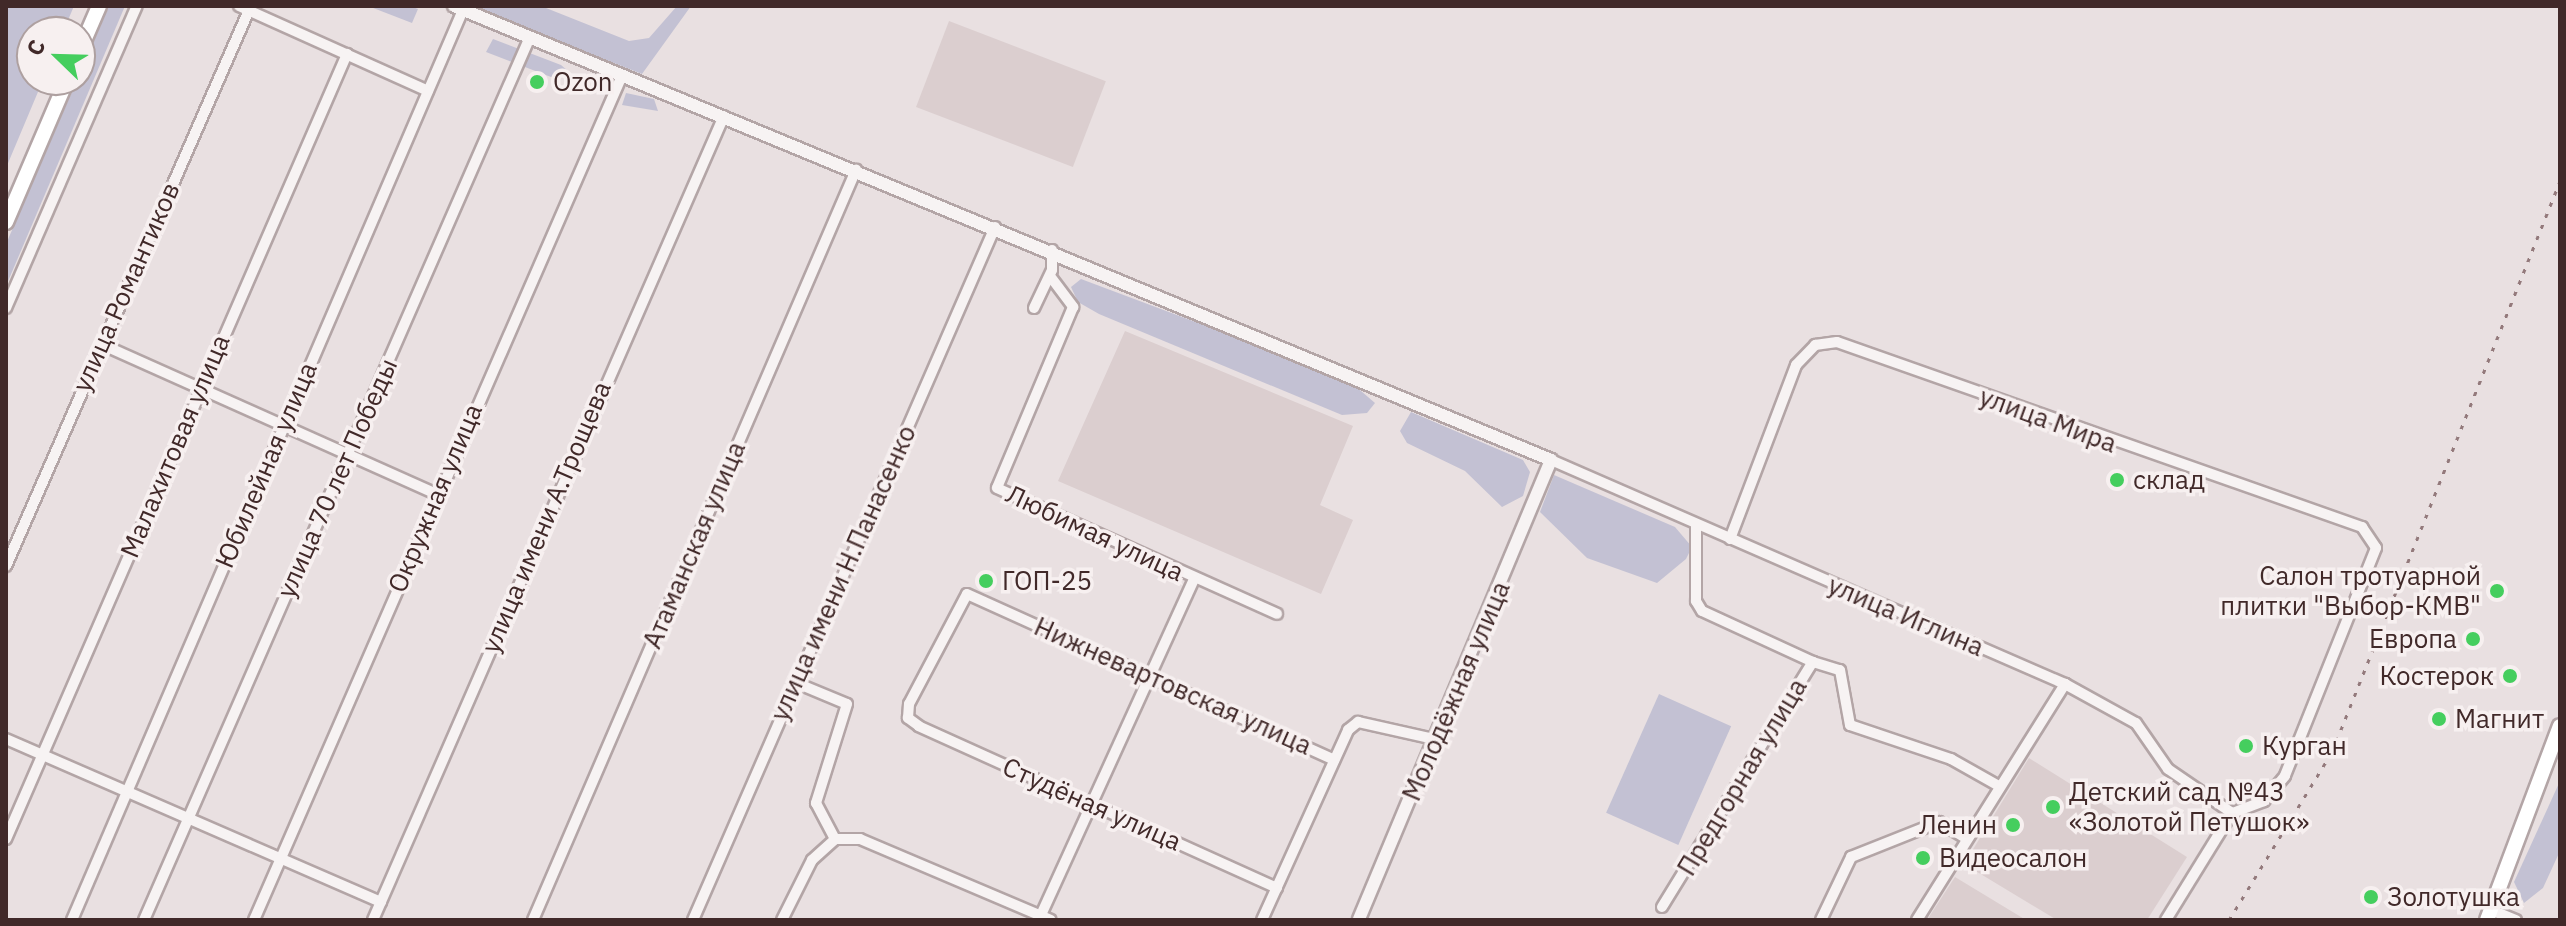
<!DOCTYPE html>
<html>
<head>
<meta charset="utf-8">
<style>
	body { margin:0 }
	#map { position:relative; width:2566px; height:926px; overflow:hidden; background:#e9e0e1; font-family:"IBM Plex Sans",sans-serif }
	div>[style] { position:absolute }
	.built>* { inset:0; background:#dbcecf; transform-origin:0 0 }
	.green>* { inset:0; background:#c3c1d3; transform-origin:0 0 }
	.roads { filter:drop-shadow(2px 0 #b3a5a6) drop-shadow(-2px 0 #b3a5a6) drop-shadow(0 2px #b3a5a6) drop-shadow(0 -2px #b3a5a6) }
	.minor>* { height:10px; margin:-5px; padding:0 5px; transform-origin:5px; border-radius:5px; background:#f7f3f3 }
	.tertiary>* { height:12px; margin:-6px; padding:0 6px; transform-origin:6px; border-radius:6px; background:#f7f3f3 }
	.secondary>* { height:14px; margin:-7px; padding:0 7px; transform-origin:7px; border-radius:7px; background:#fff }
	.rail>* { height:3px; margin-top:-1.5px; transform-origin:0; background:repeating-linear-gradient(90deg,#93797b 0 4px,transparent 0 12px) }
	.dots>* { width:22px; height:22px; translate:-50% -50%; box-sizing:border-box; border:4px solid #f7f0f0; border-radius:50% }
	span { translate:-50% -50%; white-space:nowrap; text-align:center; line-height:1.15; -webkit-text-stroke:7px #f7f0f0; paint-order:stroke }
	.poi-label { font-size:26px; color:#412929 }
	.left { translate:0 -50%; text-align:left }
	.right { translate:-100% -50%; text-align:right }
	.street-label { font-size:26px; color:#412929 }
	.frame { position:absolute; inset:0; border:8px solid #412929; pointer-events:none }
	.north { position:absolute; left:16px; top:16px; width:80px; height:80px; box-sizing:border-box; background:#f7f0f0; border:2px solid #aea0a0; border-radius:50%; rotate:293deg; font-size:22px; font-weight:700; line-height:32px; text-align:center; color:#412929 }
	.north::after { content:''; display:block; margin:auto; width:28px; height:36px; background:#45ce5e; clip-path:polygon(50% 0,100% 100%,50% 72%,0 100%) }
</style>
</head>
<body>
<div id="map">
	<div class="built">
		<div style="left:949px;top:21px;width:168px;height:92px;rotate:21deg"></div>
		<div style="clip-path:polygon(1125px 331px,1353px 426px,1320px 505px,1353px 520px,1321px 594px,1058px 481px)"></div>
		<div style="clip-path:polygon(2029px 758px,2187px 857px,2147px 920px,2057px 920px,1964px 864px)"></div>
		<div style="clip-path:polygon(1955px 877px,2026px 920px,1927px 920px)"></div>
	</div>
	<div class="green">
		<div style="clip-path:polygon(6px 6px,74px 6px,63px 32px,32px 32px,32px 80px,43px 80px,6px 168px)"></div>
		<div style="clip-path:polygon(109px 6px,125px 6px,6px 286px,6px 244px)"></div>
		<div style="clip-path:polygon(368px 6px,410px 6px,418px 9px,412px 23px)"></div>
		<div style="clip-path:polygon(468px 6px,541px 6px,629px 41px,649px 38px,677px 6px,691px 6px,642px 74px)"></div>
		<div style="clip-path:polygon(493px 39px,561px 65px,568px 71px,551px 77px,486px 52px)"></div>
		<div style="clip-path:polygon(626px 93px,654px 99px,658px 111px,622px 105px)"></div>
		<div style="clip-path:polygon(1081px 279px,1347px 379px,1375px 403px,1367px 413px,1342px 415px,1099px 314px,1078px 302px,1071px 287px)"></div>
		<div style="clip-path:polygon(1411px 412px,1523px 460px,1530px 472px,1523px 496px,1502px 507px,1465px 471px,1407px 443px,1400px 431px)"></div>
		<div style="clip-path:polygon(1554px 475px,1675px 527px,1692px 547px,1686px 559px,1657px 583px,1587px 558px,1540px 512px)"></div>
		<div style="left:1659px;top:694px;width:79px;height:130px;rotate:24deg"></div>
		<div style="clip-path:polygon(2560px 781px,2560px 851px,2543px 888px,2524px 903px,2514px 882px)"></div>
	</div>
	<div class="roads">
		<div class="minor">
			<div style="left:239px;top:6px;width:207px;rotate:24.2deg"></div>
			<div style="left:1050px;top:276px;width:39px;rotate:53deg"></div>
			<div style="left:1073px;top:307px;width:196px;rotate:112.8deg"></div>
			<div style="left:997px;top:488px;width:307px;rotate:24.2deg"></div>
			<div style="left:6px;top:308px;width:329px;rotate:-66.6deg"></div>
			<div style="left:1034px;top:308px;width:42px;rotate:-64.7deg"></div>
			<div style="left:1052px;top:270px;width:20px;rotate:-90deg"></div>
			<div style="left:101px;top:344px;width:367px;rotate:24.1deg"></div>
			<div style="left:1551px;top:460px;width:561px;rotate:23.55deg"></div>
			<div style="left:2065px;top:684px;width:81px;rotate:28.8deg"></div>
			<div style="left:2136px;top:723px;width:56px;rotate:55.2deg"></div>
			<div style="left:2168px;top:769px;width:78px;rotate:34.5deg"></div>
			<div style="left:1730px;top:539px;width:186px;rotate:-69.2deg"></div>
			<div style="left:1796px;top:365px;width:28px;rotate:-46deg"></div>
			<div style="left:1815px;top:345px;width:22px;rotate:-8deg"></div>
			<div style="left:1837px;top:342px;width:557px;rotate:19.41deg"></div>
			<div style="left:2362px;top:527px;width:25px;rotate:56deg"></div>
			<div style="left:2376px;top:548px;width:245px;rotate:111.8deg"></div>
			<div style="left:2285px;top:776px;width:33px;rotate:130deg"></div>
			<div style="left:2264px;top:801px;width:34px;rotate:159deg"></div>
			<div style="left:2232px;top:813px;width:126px;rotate:121.7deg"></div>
			<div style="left:6px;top:566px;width:607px;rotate:-66.39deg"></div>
			<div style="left:1813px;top:662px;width:28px;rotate:17deg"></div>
			<div style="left:1840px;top:670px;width:56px;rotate:79.7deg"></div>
			<div style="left:1850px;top:725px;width:107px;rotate:18.6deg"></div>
			<div style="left:1951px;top:759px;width:55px;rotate:29.4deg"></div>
			<div style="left:794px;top:682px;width:57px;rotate:22.5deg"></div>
			<div style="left:847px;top:704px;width:104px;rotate:107.4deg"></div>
			<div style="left:816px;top:803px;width:41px;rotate:62.2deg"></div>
			<div style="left:835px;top:839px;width:25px"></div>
			<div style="left:860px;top:839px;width:207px;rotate:23deg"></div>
			<div style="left:6px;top:739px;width:409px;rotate:23.5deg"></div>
			<div style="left:6px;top:839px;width:856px;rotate:-66.52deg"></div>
			<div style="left:1277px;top:888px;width:393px;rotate:-155.7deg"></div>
			<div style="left:919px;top:726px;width:14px;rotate:-144deg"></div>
			<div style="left:908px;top:718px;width:14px;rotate:-86deg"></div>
			<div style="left:909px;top:704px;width:124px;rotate:-62.2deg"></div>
			<div style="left:967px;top:594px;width:403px;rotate:24.3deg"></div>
			<div style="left:1662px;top:907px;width:288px;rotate:-58.4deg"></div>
			<div style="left:1813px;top:662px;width:122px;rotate:-155.3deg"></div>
			<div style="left:1702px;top:611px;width:12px;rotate:-121deg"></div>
			<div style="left:1696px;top:601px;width:77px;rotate:-90deg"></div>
			<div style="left:2491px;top:910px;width:27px;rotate:22deg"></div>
			<div style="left:1041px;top:915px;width:369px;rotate:-65.5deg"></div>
			<div style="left:72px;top:920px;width:990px;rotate:-66.75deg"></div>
			<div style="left:144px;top:920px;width:964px;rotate:-66.39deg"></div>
			<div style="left:254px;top:920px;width:919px;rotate:-66.45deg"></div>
			<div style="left:373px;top:920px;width:877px;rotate:-66.42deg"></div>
			<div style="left:533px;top:920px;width:817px;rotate:-66.7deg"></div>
			<div style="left:693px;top:920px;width:756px;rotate:-66.45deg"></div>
			<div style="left:782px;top:920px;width:67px;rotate:-63.4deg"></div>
			<div style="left:812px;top:860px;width:31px;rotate:-42deg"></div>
			<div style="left:1262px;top:920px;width:209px;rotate:-65.6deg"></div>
			<div style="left:1348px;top:730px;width:13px;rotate:-39deg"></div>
			<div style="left:1358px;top:722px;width:78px;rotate:12.6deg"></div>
			<div style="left:1821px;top:920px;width:70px;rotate:-64.5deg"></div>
			<div style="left:1851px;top:857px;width:95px;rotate:-21.7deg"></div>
			<div style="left:1939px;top:822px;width:33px;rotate:31deg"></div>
			<div style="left:1917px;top:920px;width:279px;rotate:-57.9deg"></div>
		</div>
		<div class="tertiary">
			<div style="left:454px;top:6px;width:1187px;rotate:22.48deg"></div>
			<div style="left:1551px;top:460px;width:498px;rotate:112.7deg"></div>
		</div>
		<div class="secondary">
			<div style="left:80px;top:50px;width:48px;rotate:-66.6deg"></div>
			<div style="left:6px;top:222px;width:155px;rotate:-66.8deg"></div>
			<div style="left:2487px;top:920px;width:207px;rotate:-69.4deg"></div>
		</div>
	</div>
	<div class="rail">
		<div style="left:2229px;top:920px;width:197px;rotate:-58.5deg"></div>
		<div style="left:2332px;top:752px;width:615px;rotate:-68.23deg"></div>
	</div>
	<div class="dots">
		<div style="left:537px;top:82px;background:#45ce5e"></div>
		<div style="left:2117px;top:480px;background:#45ce5e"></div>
		<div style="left:986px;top:581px;background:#45ce5e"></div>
		<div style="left:2497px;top:591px;background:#45ce5e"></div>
		<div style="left:2473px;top:639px;background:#45ce5e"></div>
		<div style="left:2510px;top:676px;background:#45ce5e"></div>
		<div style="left:2439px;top:719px;background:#45ce5e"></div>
		<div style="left:2246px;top:746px;background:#45ce5e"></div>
		<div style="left:2053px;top:807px;background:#45ce5e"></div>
		<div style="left:2013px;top:825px;background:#45ce5e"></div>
		<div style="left:1923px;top:858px;background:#45ce5e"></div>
		<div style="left:2371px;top:897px;background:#45ce5e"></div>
	</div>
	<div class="poi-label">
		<span class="left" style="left:553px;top:82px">Ozon</span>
		<span class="left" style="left:2133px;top:480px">склад</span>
		<span class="right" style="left:2481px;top:591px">Салон тротуарной<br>плитки "Выбор-КМВ"</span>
		<span class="left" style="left:1002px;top:581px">ГОП-25</span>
		<span class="right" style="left:2457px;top:639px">Европа</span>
		<span class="right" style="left:2494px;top:676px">Костерок</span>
		<span class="left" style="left:2455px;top:719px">Магнит</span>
		<span class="left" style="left:2262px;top:746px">Курган</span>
		<span class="left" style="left:2069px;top:807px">Детский сад №43<br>«Золотой Петушок»</span>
		<span class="right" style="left:1997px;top:825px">Ленин</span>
		<span class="left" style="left:1939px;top:858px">Видеосалон</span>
		<span class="left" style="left:2387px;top:897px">Золотушка</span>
	</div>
	<div class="street-label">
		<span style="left:126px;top:287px;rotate:-66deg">улица Романтиков</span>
		<span style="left:2048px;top:420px;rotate:20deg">улица Мира</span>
		<span style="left:175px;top:446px;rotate:-67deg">Малахитовая улица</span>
		<span style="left:266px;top:465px;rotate:-67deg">Юбилейная улица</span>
		<span style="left:337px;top:478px;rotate:-66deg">улица 70 лет Победы</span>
		<span style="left:435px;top:498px;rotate:-67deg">Окружная улица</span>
		<span style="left:546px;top:517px;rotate:-67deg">улица имени А.Трощева</span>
		<span style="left:1095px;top:533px;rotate:25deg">Любимая улица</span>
		<span style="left:694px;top:545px;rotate:-67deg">Атаманская улица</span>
		<span style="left:843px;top:573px;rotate:-66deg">улица имени Н.Панасенко</span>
		<span style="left:1906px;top:616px;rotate:23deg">улица Иглина</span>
		<span style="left:1173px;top:686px;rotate:24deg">Нижневартовская улица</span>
		<span style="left:1456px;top:691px;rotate:-67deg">Молодёжная улица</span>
		<span style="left:1742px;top:777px;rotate:-59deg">Предгорная улица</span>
		<span style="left:1092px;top:804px;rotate:24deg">Студёная улица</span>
	</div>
	<div class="frame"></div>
	<div class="north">С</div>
</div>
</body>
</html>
